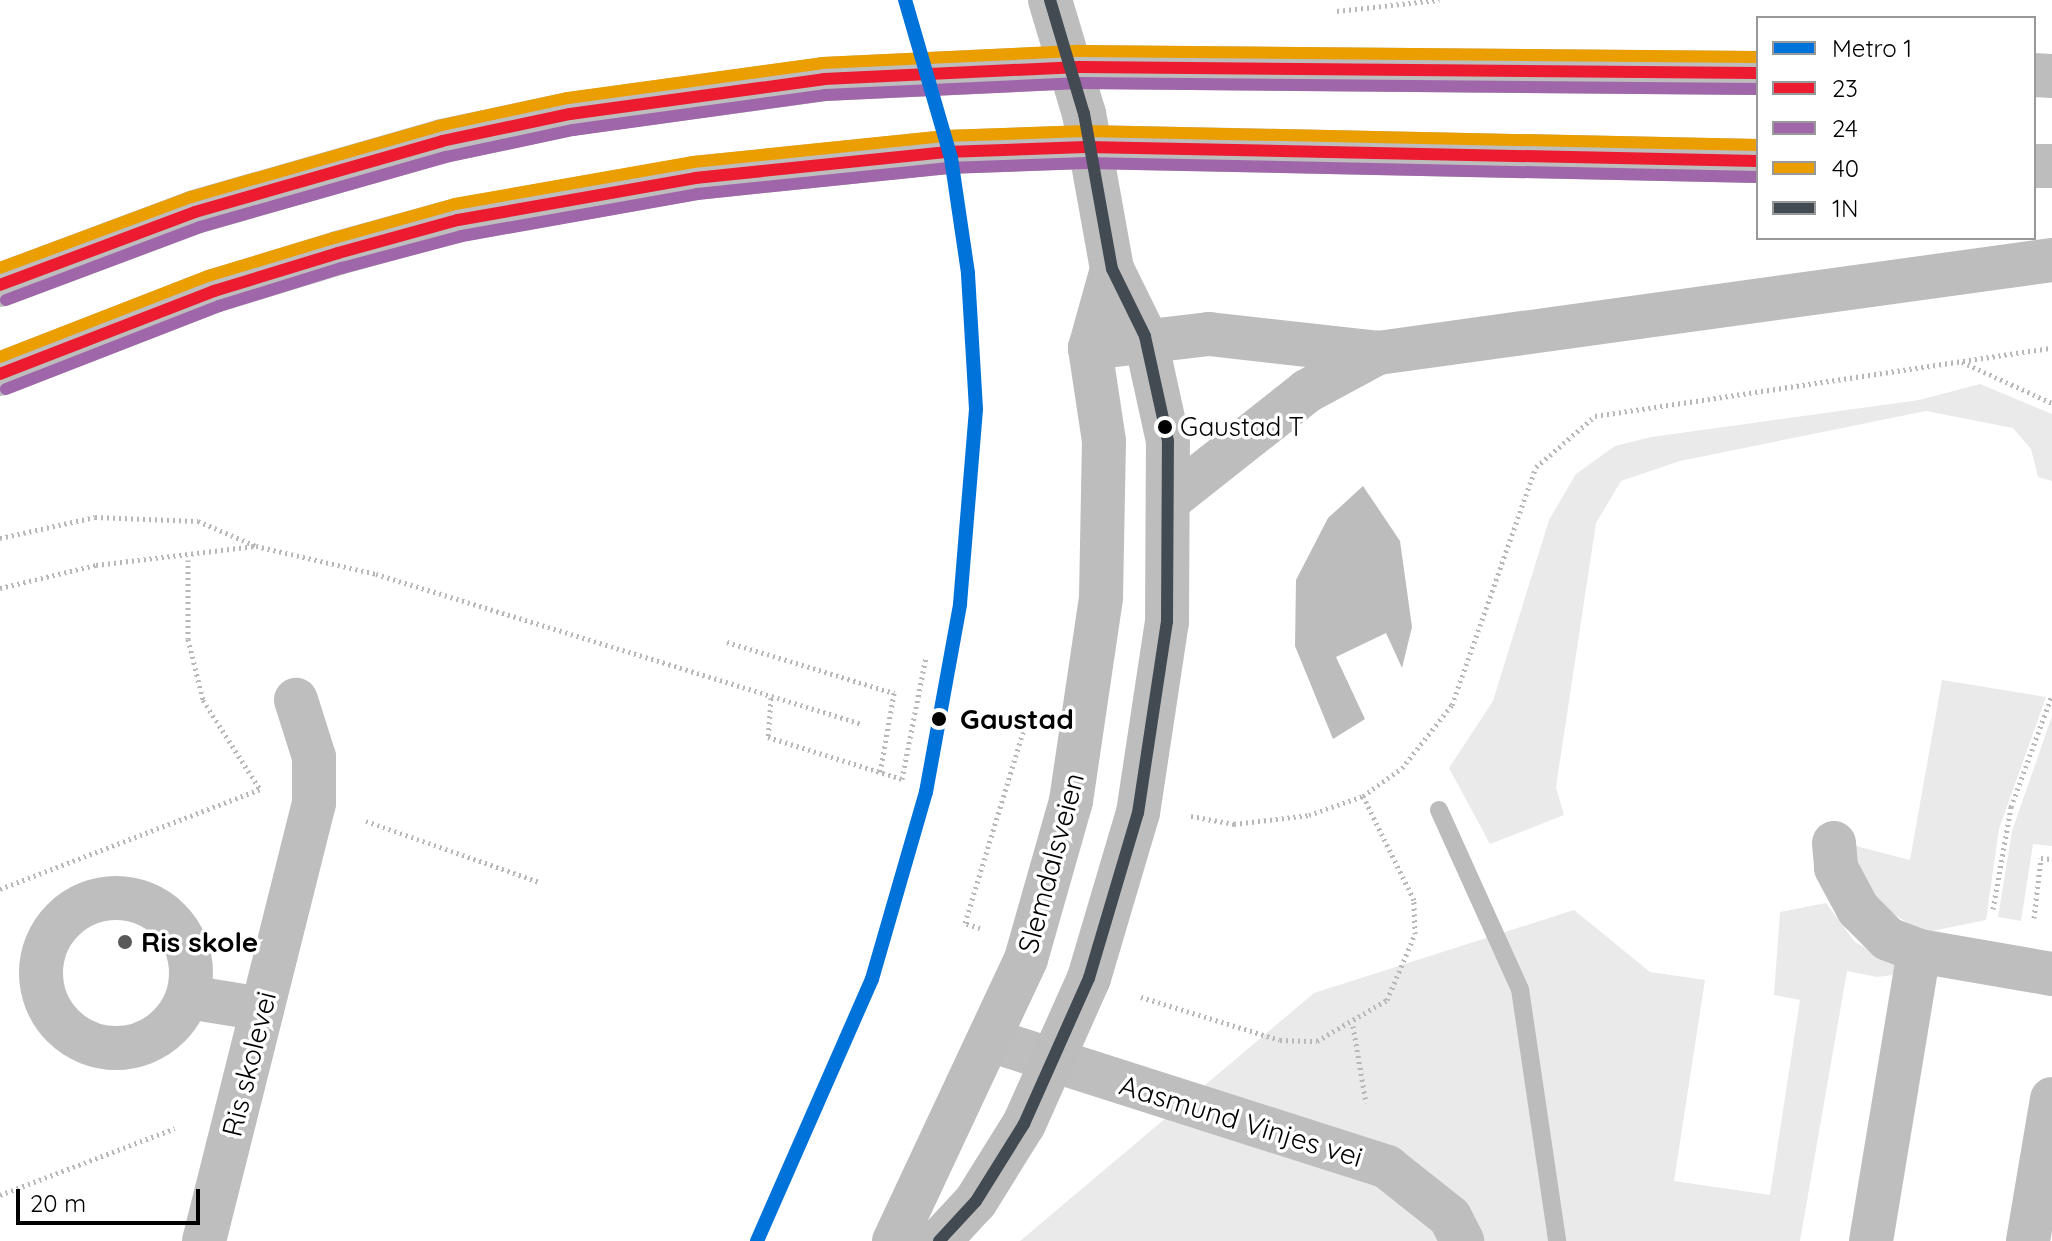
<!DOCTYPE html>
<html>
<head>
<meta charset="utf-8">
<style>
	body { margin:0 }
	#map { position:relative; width:2052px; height:1241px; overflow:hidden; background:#fff; font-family:Quicksand,sans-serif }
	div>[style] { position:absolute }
	.green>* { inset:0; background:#eaeaea }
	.water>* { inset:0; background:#bcbcbc }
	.stream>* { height:18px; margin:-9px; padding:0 9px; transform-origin:9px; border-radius:9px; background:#bcbcbc }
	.path>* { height:5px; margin-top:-2.5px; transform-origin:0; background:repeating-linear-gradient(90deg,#b8b8b8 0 2px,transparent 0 6px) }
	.minor>* { height:44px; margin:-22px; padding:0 22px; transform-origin:22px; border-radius:22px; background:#bebebe }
	.minor>.ring { margin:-22px; padding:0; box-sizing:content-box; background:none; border:44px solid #bebebe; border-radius:50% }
	.major>* { height:44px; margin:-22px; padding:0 22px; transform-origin:22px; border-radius:22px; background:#bdbdbd }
	.highway>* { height:44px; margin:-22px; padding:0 22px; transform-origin:22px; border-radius:22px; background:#bdbdbd }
	.bus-1>* { height:12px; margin:-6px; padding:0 6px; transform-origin:6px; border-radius:6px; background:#ed1b2f }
	.bus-2>* { height:12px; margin:-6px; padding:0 6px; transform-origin:6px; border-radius:6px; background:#a066aa }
	.bus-3>* { height:12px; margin:-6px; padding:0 6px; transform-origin:6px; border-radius:6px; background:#eb9e00 }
	.bus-4>* { height:12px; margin:-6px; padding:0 6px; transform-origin:6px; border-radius:6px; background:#424a52 }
	.metro-1>* { height:14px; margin:-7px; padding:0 7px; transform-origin:7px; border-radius:7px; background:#0073db }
	.dots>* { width:22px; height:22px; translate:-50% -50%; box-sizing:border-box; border:4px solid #fff; border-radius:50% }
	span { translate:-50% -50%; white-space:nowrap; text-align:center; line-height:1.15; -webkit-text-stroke:7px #fff; paint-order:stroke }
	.bus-label { font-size:26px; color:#000 }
	.left { translate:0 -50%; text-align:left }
	.stop-label { font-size:28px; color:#000; font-weight:700 }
	.street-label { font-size:28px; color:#000 }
	.poi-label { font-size:28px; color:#000; font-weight:700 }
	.legend { position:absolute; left:1756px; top:16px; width:280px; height:224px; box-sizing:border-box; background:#fff; border:2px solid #999; margin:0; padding:10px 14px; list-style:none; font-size:24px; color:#000 }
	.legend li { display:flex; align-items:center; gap:16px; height:40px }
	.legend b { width:40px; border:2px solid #999 }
	.scale { position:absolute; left:16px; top:1189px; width:184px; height:36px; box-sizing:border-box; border:4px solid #000; border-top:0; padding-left:10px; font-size:24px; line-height:28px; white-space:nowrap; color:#000; -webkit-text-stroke:6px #fff; paint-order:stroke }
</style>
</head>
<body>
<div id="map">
	<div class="green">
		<div style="clip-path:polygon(1980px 384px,2052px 414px,2052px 481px,2038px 477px,2031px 449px,2013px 428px,1926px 411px,1680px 461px,1621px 481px,1596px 523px,1556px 787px,1564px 815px,1490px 844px,1449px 768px,1493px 701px,1549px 520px,1576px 474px,1615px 446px,1651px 437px,1919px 400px)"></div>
		<div style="clip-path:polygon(1942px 680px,2046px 697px,1999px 829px,1986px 920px,1922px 933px,1866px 895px,1852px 845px,1910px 860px)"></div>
		<div style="clip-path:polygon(2052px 716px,2052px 846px,2033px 844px,2021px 921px,1998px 917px,2012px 831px)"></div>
		<div style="clip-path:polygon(1826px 903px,1855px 942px,1896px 965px,1893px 975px,1877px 977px,1847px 971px,1800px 1241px,1020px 1241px,1314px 993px,1574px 910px,1650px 972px,1705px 980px,1674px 1181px,1770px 1195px,1800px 1000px,1774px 995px,1780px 912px)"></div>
	</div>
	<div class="water">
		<div style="clip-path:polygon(1363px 486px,1400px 541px,1412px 627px,1402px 668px,1386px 633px,1336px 657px,1365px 719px,1333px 739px,1295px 646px,1296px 580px,1328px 518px)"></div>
	</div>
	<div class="stream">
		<div style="left:1439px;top:810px;width:196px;rotate:65.7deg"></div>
		<div style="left:1520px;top:989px;width:255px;rotate:81.6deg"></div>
	</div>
	<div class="path">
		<div style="left:1337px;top:11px;width:103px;rotate:-6.2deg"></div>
		<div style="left:1962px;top:362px;width:99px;rotate:24.5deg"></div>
		<div style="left:0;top:538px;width:97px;rotate:-12.5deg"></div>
		<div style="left:95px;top:517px;width:103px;rotate:2.2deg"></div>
		<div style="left:198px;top:521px;width:63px;rotate:23.3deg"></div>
		<div style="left:256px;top:546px;width:123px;rotate:13.1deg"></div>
		<div style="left:376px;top:574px;width:509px;rotate:17.15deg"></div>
		<div style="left:188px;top:560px;width:79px;rotate:90deg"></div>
		<div style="left:188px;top:639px;width:63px;rotate:76.2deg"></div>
		<div style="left:203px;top:700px;width:104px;rotate:57.5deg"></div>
		<div style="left:0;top:588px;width:99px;rotate:-13.5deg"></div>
		<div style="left:96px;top:565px;width:160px;rotate:-6.8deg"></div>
		<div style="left:727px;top:642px;width:175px;rotate:17deg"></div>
		<div style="left:894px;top:693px;width:81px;rotate:99.9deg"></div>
		<div style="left:771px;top:698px;width:39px;rotate:94deg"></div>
		<div style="left:768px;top:737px;width:140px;rotate:17.4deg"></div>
		<div style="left:902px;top:779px;width:124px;rotate:-78.9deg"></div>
		<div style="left:1191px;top:816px;width:44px;rotate:10.5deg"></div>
		<div style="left:1234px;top:824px;width:76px;rotate:-6.8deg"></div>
		<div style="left:1309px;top:815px;width:57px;rotate:-19.4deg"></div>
		<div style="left:1363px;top:796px;width:48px;rotate:-35.7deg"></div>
		<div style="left:1402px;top:768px;width:80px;rotate:-51.6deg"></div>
		<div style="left:1452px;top:705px;width:252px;rotate:-70.6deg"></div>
		<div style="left:1536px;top:467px;width:78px;rotate:-40.8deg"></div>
		<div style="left:1595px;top:416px;width:462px;rotate:-8.5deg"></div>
		<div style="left:366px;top:821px;width:183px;rotate:19.4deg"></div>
		<div style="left:0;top:889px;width:279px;rotate:-21deg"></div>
		<div style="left:1993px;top:909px;width:104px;rotate:-80deg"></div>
		<div style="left:2011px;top:807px;width:119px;rotate:-69.9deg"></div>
		<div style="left:2034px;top:918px;width:60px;rotate:-83.3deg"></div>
		<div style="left:2041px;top:858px;width:11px;rotate:5deg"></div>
		<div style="left:980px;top:928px;width:16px;rotate:-162deg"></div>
		<div style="left:965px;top:923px;width:200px;rotate:-73.1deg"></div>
		<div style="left:1141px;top:997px;width:145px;rotate:17.2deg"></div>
		<div style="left:1280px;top:1040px;width:37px;rotate:2deg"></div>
		<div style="left:1317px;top:1041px;width:81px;rotate:-30.4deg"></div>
		<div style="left:1387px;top:1000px;width:72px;rotate:-67deg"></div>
		<div style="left:1415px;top:934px;width:34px;rotate:-92deg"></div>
		<div style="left:1414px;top:900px;width:116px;rotate:-116.1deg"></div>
		<div style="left:1353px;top:1026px;width:78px;rotate:80.4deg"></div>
		<div style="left:0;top:1195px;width:187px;rotate:-20.9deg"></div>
	</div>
	<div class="minor">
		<div style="left:1834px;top:843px;width:25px;rotate:85deg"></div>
		<div style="left:1836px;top:868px;width:47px;rotate:61.8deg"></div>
		<div style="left:1858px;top:909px;width:42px;rotate:45deg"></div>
		<div style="left:1888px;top:939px;width:33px;rotate:21deg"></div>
		<div class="ring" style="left:41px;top:898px;width:106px;height:106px"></div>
		<div style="left:188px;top:997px;width:75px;rotate:9.2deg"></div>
		<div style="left:993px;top:1041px;width:414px;rotate:17.7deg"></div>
		<div style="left:1387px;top:1167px;width:80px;rotate:38.4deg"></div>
		<div style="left:1450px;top:1217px;width:27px;rotate:63deg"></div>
		<div style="left:204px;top:1241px;width:452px;rotate:-75.9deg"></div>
		<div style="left:314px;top:803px;width:46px;rotate:-90deg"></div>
		<div style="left:314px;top:757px;width:60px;rotate:-107.5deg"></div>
		<div style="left:1871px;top:1241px;width:294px;rotate:-80.6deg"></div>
		<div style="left:1919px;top:951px;width:135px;rotate:9.8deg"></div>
		<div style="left:2028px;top:1241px;width:144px;rotate:-80.4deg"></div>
	</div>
	<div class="major">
		<div style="left:894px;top:1241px;width:311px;rotate:-64.9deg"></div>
		<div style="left:1026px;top:959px;width:164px;rotate:-74.1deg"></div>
		<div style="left:1071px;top:801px;width:206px;rotate:-81.6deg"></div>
		<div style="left:1101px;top:597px;width:156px;rotate:-88.9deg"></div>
		<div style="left:1104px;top:441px;width:94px;rotate:-98.6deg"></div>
		<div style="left:1090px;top:348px;width:82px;rotate:-74.4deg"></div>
		<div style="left:939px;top:1241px;width:54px;rotate:-47.2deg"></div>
		<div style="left:976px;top:1201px;width:91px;rotate:-58.1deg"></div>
		<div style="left:1024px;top:1124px;width:160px;rotate:-66deg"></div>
		<div style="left:1089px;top:978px;width:172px;rotate:-73.5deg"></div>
		<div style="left:1138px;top:813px;width:193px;rotate:-81.4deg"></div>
		<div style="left:1167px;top:622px;width:181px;rotate:-89.7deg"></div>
		<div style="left:1168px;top:441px;width:107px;rotate:-102.4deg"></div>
		<div style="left:1145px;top:336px;width:75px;rotate:-116.2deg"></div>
		<div style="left:1112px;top:269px;width:158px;rotate:-100.2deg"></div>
		<div style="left:1084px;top:114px;width:119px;rotate:-106.6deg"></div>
	</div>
	<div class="highway">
		<div style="left:2034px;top:75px;width:18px;rotate:3deg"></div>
		<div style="left:2034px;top:166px;width:18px"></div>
		<div style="left:0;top:285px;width:208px;rotate:-20.5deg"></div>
		<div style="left:195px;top:212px;width:257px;rotate:-16deg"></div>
		<div style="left:442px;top:141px;width:131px;rotate:-11.9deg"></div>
		<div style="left:570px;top:114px;width:256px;rotate:-7.8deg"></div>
		<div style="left:824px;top:79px;width:256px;rotate:-2.7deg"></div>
		<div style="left:1080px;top:67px;width:678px;rotate:0.51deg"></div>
		<div style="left:1090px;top:348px;width:120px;rotate:-6.7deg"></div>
		<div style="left:1209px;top:334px;width:170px;rotate:6.4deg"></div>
		<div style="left:1378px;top:353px;width:680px;rotate:-7.86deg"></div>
		<div style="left:0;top:374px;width:230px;rotate:-21.2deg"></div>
		<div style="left:214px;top:291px;width:130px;rotate:-17deg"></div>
		<div style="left:338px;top:253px;width:124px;rotate:-15.4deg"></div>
		<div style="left:458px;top:220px;width:241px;rotate:-10deg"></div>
		<div style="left:695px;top:178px;width:252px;rotate:-5.9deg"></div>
		<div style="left:946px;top:152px;width:140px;rotate:-2deg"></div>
		<div style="left:1086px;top:147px;width:672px;rotate:1.19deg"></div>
		<div style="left:1173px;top:497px;width:171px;rotate:-38.3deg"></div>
		<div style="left:1307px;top:391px;width:81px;rotate:-28.2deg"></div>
	</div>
	<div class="bus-1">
		<div style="left:0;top:285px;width:208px;rotate:-20.5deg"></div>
		<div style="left:195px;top:212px;width:257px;rotate:-16deg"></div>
		<div style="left:442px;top:141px;width:131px;rotate:-11.9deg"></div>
		<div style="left:570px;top:114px;width:256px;rotate:-7.8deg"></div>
		<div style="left:824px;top:79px;width:256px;rotate:-2.7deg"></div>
		<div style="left:1080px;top:67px;width:678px;rotate:0.51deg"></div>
		<div style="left:0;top:374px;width:230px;rotate:-21.2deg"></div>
		<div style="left:214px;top:291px;width:130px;rotate:-17deg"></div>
		<div style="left:338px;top:253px;width:124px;rotate:-15.4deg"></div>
		<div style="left:458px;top:220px;width:241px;rotate:-10deg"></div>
		<div style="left:695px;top:178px;width:252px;rotate:-5.9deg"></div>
		<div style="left:946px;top:152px;width:140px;rotate:-2deg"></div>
		<div style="left:1086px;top:147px;width:672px;rotate:1.19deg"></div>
	</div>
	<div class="bus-2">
		<div style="left:6px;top:300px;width:207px;rotate:-20.6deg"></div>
		<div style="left:200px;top:227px;width:256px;rotate:-15.9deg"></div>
		<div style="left:446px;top:157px;width:130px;rotate:-12deg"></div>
		<div style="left:573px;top:130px;width:254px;rotate:-7.9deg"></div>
		<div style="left:825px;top:95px;width:255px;rotate:-2.7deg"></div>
		<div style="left:1080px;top:83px;width:678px;rotate:0.51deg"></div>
		<div style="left:6px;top:389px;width:229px;rotate:-21.3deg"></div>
		<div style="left:219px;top:306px;width:129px;rotate:-17.2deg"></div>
		<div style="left:342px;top:268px;width:124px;rotate:-14.9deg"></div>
		<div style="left:462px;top:236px;width:239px;rotate:-10.1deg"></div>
		<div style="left:697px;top:194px;width:251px;rotate:-5.9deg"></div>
		<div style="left:947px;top:168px;width:139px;rotate:-2.1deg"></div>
		<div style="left:1086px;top:163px;width:672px;rotate:1.19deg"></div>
	</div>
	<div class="bus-3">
		<div style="left:0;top:268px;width:204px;rotate:-20.4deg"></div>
		<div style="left:191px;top:197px;width:257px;rotate:-16deg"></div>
		<div style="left:438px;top:126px;width:133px;rotate:-12.2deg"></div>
		<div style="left:568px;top:98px;width:256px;rotate:-7.8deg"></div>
		<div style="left:822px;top:63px;width:258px;rotate:-2.7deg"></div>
		<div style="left:1080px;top:51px;width:678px;rotate:0.51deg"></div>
		<div style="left:0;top:357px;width:223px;rotate:-21.3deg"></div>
		<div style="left:208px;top:276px;width:132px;rotate:-16.8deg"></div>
		<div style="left:334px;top:238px;width:126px;rotate:-15.7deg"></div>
		<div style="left:455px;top:204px;width:242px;rotate:-10deg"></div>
		<div style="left:693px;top:162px;width:252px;rotate:-5.9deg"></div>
		<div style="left:944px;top:136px;width:141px;rotate:-2deg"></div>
		<div style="left:1085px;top:131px;width:673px;rotate:1.19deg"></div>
	</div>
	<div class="bus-4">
		<div style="left:939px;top:1241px;width:54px;rotate:-47.2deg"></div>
		<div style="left:976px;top:1201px;width:91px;rotate:-58.1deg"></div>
		<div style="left:1024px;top:1124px;width:160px;rotate:-66deg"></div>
		<div style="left:1089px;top:978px;width:172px;rotate:-73.5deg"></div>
		<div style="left:1138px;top:813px;width:193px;rotate:-81.4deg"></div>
		<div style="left:1167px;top:622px;width:181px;rotate:-89.7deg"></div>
		<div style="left:1168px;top:441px;width:107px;rotate:-102.4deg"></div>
		<div style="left:1145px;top:336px;width:75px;rotate:-116.2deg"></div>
		<div style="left:1112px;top:269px;width:158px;rotate:-100.2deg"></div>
		<div style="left:1084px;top:114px;width:119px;rotate:-106.6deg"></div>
	</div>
	<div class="metro-1">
		<div style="left:757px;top:1241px;width:286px;rotate:-66.3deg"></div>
		<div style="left:872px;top:979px;width:195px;rotate:-73.9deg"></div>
		<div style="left:926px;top:792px;width:191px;rotate:-79.7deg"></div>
		<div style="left:960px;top:604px;width:196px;rotate:-85.3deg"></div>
		<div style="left:976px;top:409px;width:136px;rotate:-93.4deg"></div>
		<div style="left:968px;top:273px;width:116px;rotate:-98.4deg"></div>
		<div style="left:951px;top:158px;width:165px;rotate:-106.2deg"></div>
	</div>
	<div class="dots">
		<div style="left:1165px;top:427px;background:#000"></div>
		<div style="left:939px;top:719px;background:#000"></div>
		<div style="left:125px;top:942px;background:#595959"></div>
	</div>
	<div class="bus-label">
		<span class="left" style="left:1180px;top:427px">Gaustad T</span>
	</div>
	<div class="stop-label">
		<span class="left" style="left:960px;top:719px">Gaustad</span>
	</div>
	<div class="street-label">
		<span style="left:1051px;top:863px;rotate:-75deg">Slemdalsveien</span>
		<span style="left:249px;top:1064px;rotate:-76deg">Ris skolevei</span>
		<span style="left:1241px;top:1121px;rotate:17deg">Aasmund Vinjes vei</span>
	</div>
	<div class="poi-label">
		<span class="left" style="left:141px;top:942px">Ris skole</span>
	</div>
	<ul class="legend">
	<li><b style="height:10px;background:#0073db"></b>Metro 1</li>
	<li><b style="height:10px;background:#ed1b2f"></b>23</li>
	<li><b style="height:10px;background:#a066aa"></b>24</li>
	<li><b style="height:10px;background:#eb9e00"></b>40</li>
	<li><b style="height:10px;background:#424a52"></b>1N</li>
	</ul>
	<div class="scale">20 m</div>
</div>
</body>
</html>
